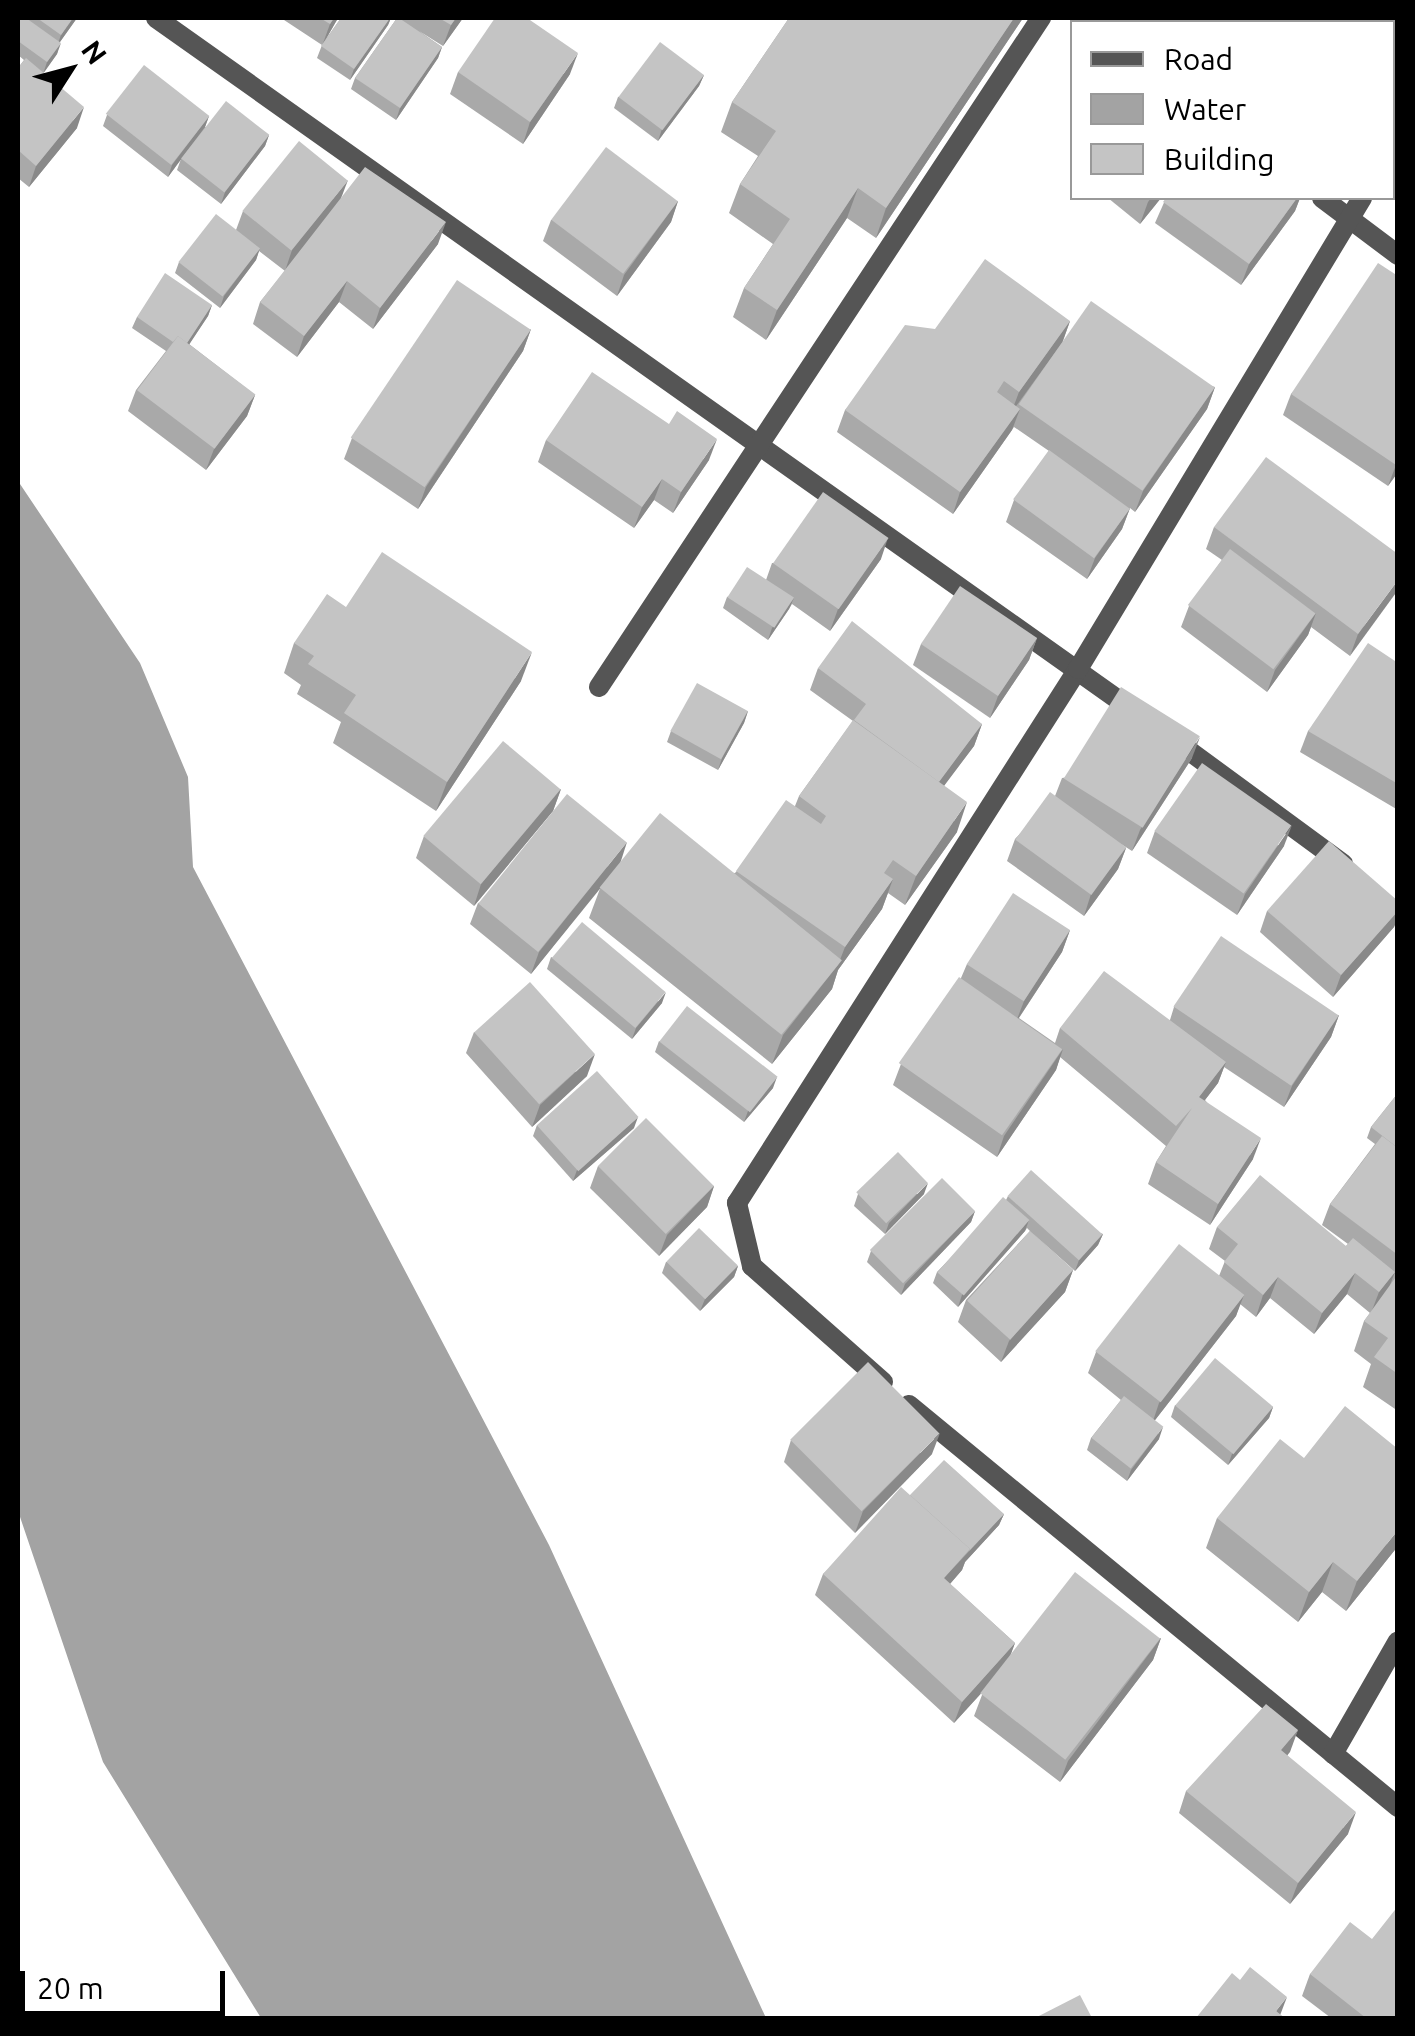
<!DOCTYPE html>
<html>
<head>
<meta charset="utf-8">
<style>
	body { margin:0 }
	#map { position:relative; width:1415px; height:2036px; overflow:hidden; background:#fff; font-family:Ubuntu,sans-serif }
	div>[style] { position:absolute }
	.water>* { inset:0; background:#a3a3a3 }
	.minor>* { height:20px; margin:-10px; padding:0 10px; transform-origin:10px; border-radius:10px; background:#555 }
	.wall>* { inset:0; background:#a9a9a9; transform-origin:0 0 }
	.shaded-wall>* { inset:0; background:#898989 }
	.building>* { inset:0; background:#c4c4c4; transform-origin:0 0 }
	span { translate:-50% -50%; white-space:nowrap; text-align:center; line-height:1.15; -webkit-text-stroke:8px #fff; paint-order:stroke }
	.frame { position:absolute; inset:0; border:20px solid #000; pointer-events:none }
	.legend { position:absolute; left:1070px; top:20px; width:325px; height:180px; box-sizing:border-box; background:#fff; border:2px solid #999; margin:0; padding:12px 18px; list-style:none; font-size:30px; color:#000 }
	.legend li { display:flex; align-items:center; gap:20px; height:50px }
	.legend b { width:50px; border:2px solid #999 }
	.north { position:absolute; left:20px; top:20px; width:100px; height:100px; -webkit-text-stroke:8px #fff; paint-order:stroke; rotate:54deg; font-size:28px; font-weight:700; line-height:40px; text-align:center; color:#000 }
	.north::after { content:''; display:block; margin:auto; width:35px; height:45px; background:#000; clip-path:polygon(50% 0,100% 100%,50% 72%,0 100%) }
	.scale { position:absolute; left:20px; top:1971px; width:205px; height:45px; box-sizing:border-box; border:5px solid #000; border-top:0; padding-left:12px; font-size:30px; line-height:35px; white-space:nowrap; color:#000; -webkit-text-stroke:8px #fff; paint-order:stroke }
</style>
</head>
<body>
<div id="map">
	<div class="water">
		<div style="clip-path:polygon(18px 481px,140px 663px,188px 777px,193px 867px,549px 1545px,766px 2018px,261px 2018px,103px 1762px,18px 1511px)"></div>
	</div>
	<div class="minor">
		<div style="left:156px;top:18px;width:1202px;rotate:35.32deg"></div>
		<div style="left:1086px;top:18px;width:8px;rotate:30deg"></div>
		<div style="left:1392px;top:151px;width:10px;rotate:-53deg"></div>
		<div style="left:1322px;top:198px;width:95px;rotate:36.9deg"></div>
		<div style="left:599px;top:687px;width:802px;rotate:-56.55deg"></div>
		<div style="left:1173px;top:739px;width:211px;rotate:36.3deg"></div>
		<div style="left:883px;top:1382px;width:175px;rotate:-138.5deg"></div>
		<div style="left:752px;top:1266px;width:65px;rotate:-103.4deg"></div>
		<div style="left:737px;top:1203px;width:634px;rotate:-57.44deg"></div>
		<div style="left:1078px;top:669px;width:550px;rotate:-58.91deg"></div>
		<div style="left:909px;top:1405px;width:633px;rotate:39.42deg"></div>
		<div style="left:1333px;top:1754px;width:130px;rotate:-60.1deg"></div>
	</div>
	<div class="wall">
		<div style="clip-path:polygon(18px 18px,77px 18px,60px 42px,57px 54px,43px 73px,77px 128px,29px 187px,18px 178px,18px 68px,24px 60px,18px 55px)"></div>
		<div style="clip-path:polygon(281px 18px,338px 18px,326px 39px,341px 18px,391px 18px,388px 25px,350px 80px,317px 58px,322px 45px)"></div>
		<div style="clip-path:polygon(397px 18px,463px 18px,443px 46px,419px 31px,442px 47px,438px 58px,396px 120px,351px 89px,355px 78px)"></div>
		<div style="clip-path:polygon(789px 18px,1023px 18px,876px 238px,847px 218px,766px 340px,733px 317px,744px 288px,773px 244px,729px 213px,740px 184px,758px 156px,721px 132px,732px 102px)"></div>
		<div style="left:1168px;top:18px;width:132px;height:4px"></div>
		<div style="clip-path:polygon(1320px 18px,1398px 18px,1398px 84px,1392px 81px,1392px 22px,1318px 22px)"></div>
		<div style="clip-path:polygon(458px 72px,570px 74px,523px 144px,450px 94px)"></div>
		<div style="clip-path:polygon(704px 75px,699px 86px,658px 141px,614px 108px,618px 97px)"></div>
		<div style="clip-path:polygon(107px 115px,209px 116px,205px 127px,269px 135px,265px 146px,221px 204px,177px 170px,181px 159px,168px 177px,103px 126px)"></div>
		<div style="clip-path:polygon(341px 198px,438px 244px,373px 329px,339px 302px,297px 357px,253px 324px,260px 302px,285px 271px,259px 251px,256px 260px,220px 308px,175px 273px,179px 262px,236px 230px,243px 211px)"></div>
		<div style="clip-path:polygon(1108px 198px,1161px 198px,1140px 224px)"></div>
		<div style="clip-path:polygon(1166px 198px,1300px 198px,1295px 211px,1241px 285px,1155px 223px)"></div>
		<div style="clip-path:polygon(678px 201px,671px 222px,617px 296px,543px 241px,551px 220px)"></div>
		<div style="clip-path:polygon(1398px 276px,1398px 472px,1388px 486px,1283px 415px,1291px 394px)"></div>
		<div style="clip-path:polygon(212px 305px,208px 316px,189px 344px,255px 395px,247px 416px,206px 470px,128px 411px,136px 390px,166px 351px,132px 328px,137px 317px)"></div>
		<div style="clip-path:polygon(1070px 321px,1063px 341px,1215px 387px,1207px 409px,1135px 512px,1130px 508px,1122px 529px,1087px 579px,1006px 522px,1014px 500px,1049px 451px,1014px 427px,953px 514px,837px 432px,845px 410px,935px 329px)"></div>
		<div style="clip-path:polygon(531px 329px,523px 351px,418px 509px,344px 459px,352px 438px)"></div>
		<div style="clip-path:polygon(546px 440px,709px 460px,673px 513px,654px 500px,634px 528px,538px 462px)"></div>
		<div style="clip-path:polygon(1214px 527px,1398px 554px,1350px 656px,1311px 627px,1308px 635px,1267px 692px,1181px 627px,1189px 606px,1222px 560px,1206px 549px)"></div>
		<div style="clip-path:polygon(881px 559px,830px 631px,792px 604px,789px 609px,768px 640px,723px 608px,727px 597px,766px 580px,772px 563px)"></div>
		<div style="clip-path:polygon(346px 607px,521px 681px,436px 811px,333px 743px,341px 722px,297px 694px,301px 685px,284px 673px,294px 643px)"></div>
		<div style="clip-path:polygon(1037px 638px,1029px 660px,990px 718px,913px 665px,921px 644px)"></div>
		<div style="clip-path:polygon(1398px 663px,1398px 810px,1300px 752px,1308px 731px)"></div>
		<div style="clip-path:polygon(818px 668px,982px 724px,974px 746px,944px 785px,957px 832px,905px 905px,888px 893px,882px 909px,838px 970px,832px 989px,772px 1064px,589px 918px,601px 886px,531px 974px,470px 924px,478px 903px,620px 863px,735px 873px,795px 806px,799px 796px,853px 721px,810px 690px)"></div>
		<div style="clip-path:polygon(748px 711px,744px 723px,718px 770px,667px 742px,671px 731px)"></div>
		<div style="clip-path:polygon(1192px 758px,1132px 851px,1121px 844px,1126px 848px,1118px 869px,1084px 916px,1007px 861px,1015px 839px,1055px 796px,1062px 778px)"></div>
		<div style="clip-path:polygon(561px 789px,553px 811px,474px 906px,416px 858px,424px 836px)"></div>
		<div style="clip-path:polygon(1155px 831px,1284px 846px,1237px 915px,1147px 853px)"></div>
		<div style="clip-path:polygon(1398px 901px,1398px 918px,1394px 927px,1333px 997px,1260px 932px,1267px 911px)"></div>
		<div style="clip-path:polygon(1070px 930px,1062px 952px,1019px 1018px,1055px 1043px,1060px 1028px,1170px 1020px,1174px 1007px,1339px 1015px,1331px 1037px,1284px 1107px,1224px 1067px,1218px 1083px,1205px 1100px,1253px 1159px,1210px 1225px,1148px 1184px,1156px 1162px,1166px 1146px,1060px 1057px,1056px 1070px,997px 1157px,893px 1085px,901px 1064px,961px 978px,967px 964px)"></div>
		<div style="clip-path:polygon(551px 957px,662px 1003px,632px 1039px,547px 969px)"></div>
		<div style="clip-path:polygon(474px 1032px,587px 1076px,532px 1127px,466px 1053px)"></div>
		<div style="clip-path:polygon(659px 1041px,773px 1088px,744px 1122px,655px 1052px)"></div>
		<div style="clip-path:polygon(1398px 1093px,1398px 1411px,1363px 1387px,1371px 1364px,1354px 1351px,1364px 1321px,1370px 1313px,1347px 1294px,1314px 1334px,1270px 1298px,1256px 1317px,1240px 1304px,1236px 1316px,1155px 1420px,1159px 1439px,1127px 1481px,1087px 1450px,1091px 1438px,1121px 1400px,1088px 1373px,1096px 1352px,1219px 1276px,1225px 1261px,1209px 1249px,1217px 1227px,1346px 1246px,1348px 1244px,1322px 1225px,1330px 1204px,1375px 1144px,1367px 1138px,1371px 1127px)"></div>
		<div style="clip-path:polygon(537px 1125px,634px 1128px,573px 1181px,533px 1136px)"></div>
		<div style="clip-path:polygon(598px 1166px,714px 1186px,707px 1207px,659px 1256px,590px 1188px)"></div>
		<div style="clip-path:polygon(858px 1194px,924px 1194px,885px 1234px,854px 1206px)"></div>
		<div style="clip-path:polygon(1008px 1196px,1103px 1234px,1098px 1245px,1075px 1271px,1030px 1231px,1073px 1270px,1065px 1292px,1001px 1362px,958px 1322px,966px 1300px,1030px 1231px,1027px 1228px,1025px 1231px,958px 1307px,933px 1283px,937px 1272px,1006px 1200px)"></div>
		<div style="clip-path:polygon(975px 1211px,971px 1222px,901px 1295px,867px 1262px,871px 1251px)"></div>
		<div style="clip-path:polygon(666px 1262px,738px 1266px,734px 1277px,700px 1311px,662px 1273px)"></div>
		<div style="clip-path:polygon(1175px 1405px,1273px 1407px,1269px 1418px,1228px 1465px,1171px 1417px)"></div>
		<div style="clip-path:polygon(791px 1440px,932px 1454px,855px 1533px,784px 1462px)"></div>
		<div style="clip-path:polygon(910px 1495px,1004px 1514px,999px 1525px,965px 1562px,962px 1570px,950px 1584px,1015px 1643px,1008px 1660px,1161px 1638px,1153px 1660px,1060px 1782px,974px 1716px,982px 1695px,996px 1677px,954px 1723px,815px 1595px,823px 1574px)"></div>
		<div style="clip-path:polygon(1217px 1518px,1398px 1546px,1346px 1611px,1322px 1592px,1298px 1622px,1206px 1548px)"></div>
		<div style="clip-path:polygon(1298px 1730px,1287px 1755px,1348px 1834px,1290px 1904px,1179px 1813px,1186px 1791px)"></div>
		<div style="clip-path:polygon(1372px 1939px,1398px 2018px,1331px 2018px,1302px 1996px,1310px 1974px)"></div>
	</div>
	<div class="shaded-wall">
		<div style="clip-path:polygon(73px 18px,77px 18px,57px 46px,61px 35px)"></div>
		<div style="clip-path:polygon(334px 18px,338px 18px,322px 46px,330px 24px)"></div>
		<div style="clip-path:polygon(390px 18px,391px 18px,388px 25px,350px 80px,354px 69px)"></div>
		<div style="clip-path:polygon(456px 18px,463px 18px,443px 46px,451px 25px)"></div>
		<div style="clip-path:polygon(1014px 18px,1023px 18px,876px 238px,886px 208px)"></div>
		<div style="clip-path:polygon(61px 43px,57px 54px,43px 74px,47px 62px)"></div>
		<div style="clip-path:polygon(442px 47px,438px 58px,396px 120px,400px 108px)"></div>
		<div style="clip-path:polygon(578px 53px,570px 74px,523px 144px,530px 122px)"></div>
		<div style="clip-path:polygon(704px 75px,699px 86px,658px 141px,662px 129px)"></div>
		<div style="clip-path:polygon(84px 107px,77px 128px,29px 187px,36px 166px)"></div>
		<div style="clip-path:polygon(209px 116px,205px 127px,168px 177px,172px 165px)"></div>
		<div style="clip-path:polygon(269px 135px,265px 146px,221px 204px,225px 192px)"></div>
		<div style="clip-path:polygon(348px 180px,340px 201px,285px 271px,292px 250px)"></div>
		<div style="clip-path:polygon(858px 188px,847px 218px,766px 340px,777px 310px)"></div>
		<div style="clip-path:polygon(1151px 198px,1161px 198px,1140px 224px,1148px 202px)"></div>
		<div style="clip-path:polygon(1297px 198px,1300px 198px,1295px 211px,1241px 285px,1249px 264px)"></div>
		<div style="clip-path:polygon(678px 201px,671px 222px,617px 296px,624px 275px)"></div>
		<div style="clip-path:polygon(446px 222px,438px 244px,373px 329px,380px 308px)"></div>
		<div style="clip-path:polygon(260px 248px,256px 260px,220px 308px,224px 296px)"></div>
		<div style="clip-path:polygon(347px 281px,339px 302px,297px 357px,304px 336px)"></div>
		<div style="clip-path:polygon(212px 305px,208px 316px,179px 360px,183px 349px)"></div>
		<div style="clip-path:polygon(1070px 321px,1062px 343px,1011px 413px,1019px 392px)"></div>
		<div style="clip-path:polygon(531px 329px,523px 351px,418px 509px,426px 487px)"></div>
		<div style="clip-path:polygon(1215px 387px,1207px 409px,1135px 512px,1143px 491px)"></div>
		<div style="clip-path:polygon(255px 395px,247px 416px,206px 470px,214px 449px)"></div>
		<div style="clip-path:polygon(1020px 409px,1012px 430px,953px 514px,960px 492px)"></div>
		<div style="clip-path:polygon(717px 439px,709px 460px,673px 513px,681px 492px)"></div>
		<div style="clip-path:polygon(1398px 462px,1398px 472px,1388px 486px,1396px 465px)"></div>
		<div style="clip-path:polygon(662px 479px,654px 500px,634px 528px,642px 507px)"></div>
		<div style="clip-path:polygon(1130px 508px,1122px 529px,1087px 579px,1095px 558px)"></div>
		<div style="clip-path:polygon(888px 538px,881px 559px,830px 631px,838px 609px)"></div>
		<div style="clip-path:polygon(1398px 580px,1398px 590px,1350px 656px,1358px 634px)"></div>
		<div style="clip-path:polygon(794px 598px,789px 609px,768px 640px,772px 628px)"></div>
		<div style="clip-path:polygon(1316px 613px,1308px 635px,1267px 692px,1275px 670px)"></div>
		<div style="clip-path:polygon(1037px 638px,1029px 660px,990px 718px,998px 696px)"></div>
		<div style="clip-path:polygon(532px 652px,521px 681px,436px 811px,447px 782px)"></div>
		<div style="clip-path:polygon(748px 711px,744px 723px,718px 770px,722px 758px)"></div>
		<div style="clip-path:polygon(982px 724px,974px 746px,929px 806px,937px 784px)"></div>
		<div style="clip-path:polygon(1200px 737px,1192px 758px,1132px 851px,1140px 830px)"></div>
		<div style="clip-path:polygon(561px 789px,553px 811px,474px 906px,481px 884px)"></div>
		<div style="clip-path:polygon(967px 802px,957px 832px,905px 905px,916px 876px)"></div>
		<div style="clip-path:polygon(1292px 825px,1284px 846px,1237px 915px,1245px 894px)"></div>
		<div style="clip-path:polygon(627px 842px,620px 864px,531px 974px,539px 952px)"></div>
		<div style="clip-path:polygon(1126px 848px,1118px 869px,1084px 916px,1091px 894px)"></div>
		<div style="clip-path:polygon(893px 879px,882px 909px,838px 970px,832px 989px,772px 1064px,783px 1035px,838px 965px,845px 947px)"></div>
		<div style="clip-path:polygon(1398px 911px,1398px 918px,1394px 927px,1333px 997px,1341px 975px)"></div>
		<div style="clip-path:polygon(1070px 930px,1062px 952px,1016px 1022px,1024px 1001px)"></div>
		<div style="clip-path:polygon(666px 992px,662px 1003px,632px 1039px,636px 1028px)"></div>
		<div style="clip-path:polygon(1339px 1015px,1331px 1037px,1284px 1107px,1292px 1086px)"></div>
		<div style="clip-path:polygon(1063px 1049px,1056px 1070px,997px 1157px,1004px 1136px)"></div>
		<div style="clip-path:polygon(595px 1054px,587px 1076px,532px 1127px,540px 1105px)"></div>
		<div style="clip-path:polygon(1226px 1062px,1218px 1083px,1191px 1118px,1199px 1097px)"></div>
		<div style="clip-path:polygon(777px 1077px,773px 1088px,744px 1122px,748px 1111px)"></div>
		<div style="clip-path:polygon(638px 1117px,634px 1128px,573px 1181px,577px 1170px)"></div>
		<div style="clip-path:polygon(1261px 1138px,1253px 1159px,1210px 1225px,1218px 1204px)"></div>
		<div style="clip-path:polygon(928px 1183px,924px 1194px,885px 1234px,889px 1223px)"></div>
		<div style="clip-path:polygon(714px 1186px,707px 1207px,659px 1256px,667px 1235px)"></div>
		<div style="clip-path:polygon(975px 1211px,971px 1222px,901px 1295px,905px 1284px)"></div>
		<div style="clip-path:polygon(1029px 1220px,1025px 1231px,958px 1307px,962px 1295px)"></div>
		<div style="clip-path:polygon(1103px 1234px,1098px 1245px,1075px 1271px,1079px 1260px)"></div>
		<div style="clip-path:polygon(738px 1266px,734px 1277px,700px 1311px,705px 1299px)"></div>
		<div style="clip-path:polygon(1073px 1270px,1065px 1292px,1001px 1362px,1009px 1341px)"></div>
		<div style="clip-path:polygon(1395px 1272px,1387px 1293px,1371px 1313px,1379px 1292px)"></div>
		<div style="clip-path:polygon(1355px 1273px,1347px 1294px,1314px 1334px,1322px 1313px)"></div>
		<div style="clip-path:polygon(1278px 1277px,1270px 1298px,1256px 1317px,1263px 1295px)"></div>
		<div style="clip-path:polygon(1244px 1295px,1236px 1316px,1152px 1424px,1159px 1403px)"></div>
		<div style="clip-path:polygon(1273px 1407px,1269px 1418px,1228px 1465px,1232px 1454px)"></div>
		<div style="clip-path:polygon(1163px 1427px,1159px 1439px,1127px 1481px,1131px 1470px)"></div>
		<div style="clip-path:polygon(940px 1433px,932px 1454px,855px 1533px,863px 1511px)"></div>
		<div style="clip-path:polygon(1004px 1514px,999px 1525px,965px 1562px,962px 1570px,936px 1600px,944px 1578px)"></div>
		<div style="clip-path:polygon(1398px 1530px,1398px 1546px,1346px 1611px,1357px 1581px)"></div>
		<div style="clip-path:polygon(1333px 1562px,1322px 1592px,1298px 1622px,1309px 1592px)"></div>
		<div style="clip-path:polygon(1161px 1638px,1153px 1660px,1060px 1782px,1068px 1761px)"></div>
		<div style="clip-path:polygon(1015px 1643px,1007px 1665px,954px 1723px,962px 1702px)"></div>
		<div style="clip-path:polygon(1298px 1730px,1290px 1752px,1274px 1772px,1281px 1750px)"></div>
		<div style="clip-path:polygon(1356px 1812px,1348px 1834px,1290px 1904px,1298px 1883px)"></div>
		<div style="clip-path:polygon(1287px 1997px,1279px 2018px,1276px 2011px)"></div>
	</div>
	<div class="building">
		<div style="clip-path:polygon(18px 18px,26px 18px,61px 43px,47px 62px,18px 41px)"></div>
		<div style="clip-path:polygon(37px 18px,73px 18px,61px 35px)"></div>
		<div style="clip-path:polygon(320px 18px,334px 18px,330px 24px)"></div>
		<div style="clip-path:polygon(341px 18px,390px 18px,354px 69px,321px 46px)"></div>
		<div style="clip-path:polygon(397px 18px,399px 18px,442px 47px,400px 108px,355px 78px)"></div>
		<div style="clip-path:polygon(439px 18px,456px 18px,451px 25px)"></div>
		<div style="clip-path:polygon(495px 18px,527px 18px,578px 53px,530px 122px,458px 72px)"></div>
		<div style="clip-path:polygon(789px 18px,1014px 18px,886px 208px,858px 188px,777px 310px,744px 288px,790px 219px,740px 184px,776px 131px,732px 102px)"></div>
		<div style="left:1189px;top:18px;width:105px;height:9px"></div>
		<div style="clip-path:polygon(1326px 18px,1398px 18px,1398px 58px,1392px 55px,1392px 22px,1335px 22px)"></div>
		<div style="left:660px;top:42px;width:55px;height:69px;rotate:37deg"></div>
		<div style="clip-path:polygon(26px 58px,84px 107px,36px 166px,18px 150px,18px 68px)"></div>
		<div style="left:144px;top:65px;width:83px;height:62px;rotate:38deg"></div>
		<div style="left:226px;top:101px;width:55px;height:73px;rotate:38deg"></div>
		<div style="left:299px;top:141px;width:63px;height:90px;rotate:39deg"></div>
		<div style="left:606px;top:147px;width:90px;height:91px;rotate:37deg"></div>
		<div style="clip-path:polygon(365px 167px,446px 222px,380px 308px,347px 281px,304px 336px,260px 302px)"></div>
		<div style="clip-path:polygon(1166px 198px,1297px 198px,1249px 264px,1163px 202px)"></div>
		<div style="left:216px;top:214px;width:56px;height:61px;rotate:38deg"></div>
		<div style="clip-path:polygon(985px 259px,1070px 321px,1019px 392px,1004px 381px,997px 392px,1020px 409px,960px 492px,845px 410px,905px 325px,935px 329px)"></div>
		<div style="clip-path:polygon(1378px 263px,1398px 276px,1398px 462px,1396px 465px,1291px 394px)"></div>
		<div style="clip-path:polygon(165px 273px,212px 305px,187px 343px,178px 336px,173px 342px,137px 317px)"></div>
		<div style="left:457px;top:280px;width:89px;height:190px;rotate:34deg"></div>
		<div style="left:1091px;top:301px;width:151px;height:126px;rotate:35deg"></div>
		<div style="left:178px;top:336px;width:97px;height:68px;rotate:37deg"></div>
		<div style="clip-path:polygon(592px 372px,669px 424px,677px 411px,717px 439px,681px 492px,662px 479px,642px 507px,546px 440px)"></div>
		<div style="left:1049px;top:450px;width:100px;height:61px;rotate:36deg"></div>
		<div style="clip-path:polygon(1266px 457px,1398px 554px,1398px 580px,1358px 634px,1214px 527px)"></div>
		<div style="left:823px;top:492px;width:80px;height:87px;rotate:35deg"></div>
		<div style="left:1230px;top:549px;width:107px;height:70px;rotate:37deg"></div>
		<div style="clip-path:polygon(382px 552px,532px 652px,447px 782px,344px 713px,356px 695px,308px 664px,314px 656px,294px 643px,327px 594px,346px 607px)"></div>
		<div style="left:747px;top:567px;width:56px;height:36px;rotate:33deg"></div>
		<div style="left:960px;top:586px;width:93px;height:70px;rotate:34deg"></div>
		<div style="clip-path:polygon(852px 621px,982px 724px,939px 782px,854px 720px,866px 704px,818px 668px)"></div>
		<div style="clip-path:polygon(1368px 643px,1398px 663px,1398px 784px,1308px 731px)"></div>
		<div style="left:697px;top:683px;width:58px;height:55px;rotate:29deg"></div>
		<div style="left:1121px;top:687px;width:93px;height:108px;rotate:32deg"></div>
		<div style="clip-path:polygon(853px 720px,967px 802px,916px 876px,893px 860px,884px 873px,893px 879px,845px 947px,736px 871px,786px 800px,821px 824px,826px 816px,799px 796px)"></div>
		<div style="left:503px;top:741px;width:75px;height:124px;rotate:40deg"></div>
		<div style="left:1202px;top:763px;width:109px;height:83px;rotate:35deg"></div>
		<div style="left:1050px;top:792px;width:94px;height:59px;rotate:36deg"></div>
		<div style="left:567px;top:794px;width:77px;height:141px;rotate:39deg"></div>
		<div style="left:660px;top:813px;width:234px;height:96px;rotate:39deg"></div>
		<div style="clip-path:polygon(1329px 841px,1398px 901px,1398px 911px,1341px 975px,1267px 911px)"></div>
		<div style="left:1013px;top:893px;width:68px;height:85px;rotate:33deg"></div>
		<div style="left:582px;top:922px;width:109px;height:47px;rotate:40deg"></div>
		<div style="left:1221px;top:936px;width:142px;height:85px;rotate:34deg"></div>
		<div style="clip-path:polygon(1104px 971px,1226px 1062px,1199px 1097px,1261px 1138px,1218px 1204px,1156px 1162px,1192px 1108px,1176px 1126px,1060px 1028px)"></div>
		<div style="left:959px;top:977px;width:126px;height:105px;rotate:35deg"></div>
		<div style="left:530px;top:982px;width:97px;height:75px;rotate:48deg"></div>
		<div style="left:687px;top:1006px;width:115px;height:45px;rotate:38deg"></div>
		<div style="left:597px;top:1071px;width:62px;height:81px;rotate:48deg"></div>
		<div style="clip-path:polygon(1398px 1093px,1398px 1148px,1371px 1127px)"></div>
		<div style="left:646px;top:1118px;width:96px;height:68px;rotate:45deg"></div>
		<div style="clip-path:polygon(1382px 1136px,1398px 1148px,1398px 1255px,1330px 1204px)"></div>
		<div style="left:898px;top:1152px;width:43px;height:58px;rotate:46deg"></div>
		<div style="left:1031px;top:1170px;width:96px;height:35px;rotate:42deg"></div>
		<div style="clip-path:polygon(1260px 1175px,1346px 1246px,1353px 1238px,1395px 1272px,1379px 1292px,1355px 1273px,1322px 1313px,1278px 1277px,1263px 1295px,1224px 1262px,1238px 1244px,1217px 1227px)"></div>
		<div style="left:942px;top:1178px;width:47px;height:102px;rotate:45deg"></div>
		<div style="left:1003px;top:1197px;width:35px;height:100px;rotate:41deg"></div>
		<div style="left:699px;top:1228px;width:54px;height:47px;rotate:44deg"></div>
		<div style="left:1030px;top:1231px;width:58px;height:94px;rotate:42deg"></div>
		<div style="left:1179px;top:1244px;width:83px;height:136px;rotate:38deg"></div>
		<div style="clip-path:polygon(1398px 1274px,1398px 1374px,1374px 1357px,1388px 1338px,1364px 1321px)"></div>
		<div style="left:1215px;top:1358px;width:76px;height:62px;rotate:40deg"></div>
		<div style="left:868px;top:1362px;width:101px;height:110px;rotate:45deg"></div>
		<div style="left:1124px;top:1396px;width:50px;height:53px;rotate:38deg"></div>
		<div style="clip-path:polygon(1345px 1406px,1398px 1449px,1398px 1530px,1357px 1581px,1333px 1562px,1309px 1592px,1217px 1518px,1280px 1439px,1304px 1458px)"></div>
		<div style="clip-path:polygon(944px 1460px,1004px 1514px,969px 1551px,970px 1549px,910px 1495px)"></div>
		<div style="clip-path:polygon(901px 1487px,970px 1549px,944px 1578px,1015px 1643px,962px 1702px,823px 1574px)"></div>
		<div style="left:1075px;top:1572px;width:108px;height:154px;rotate:38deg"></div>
		<div style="clip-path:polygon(1266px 1704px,1298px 1730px,1281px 1750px,1356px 1812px,1298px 1883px,1186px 1791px)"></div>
		<div style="clip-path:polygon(1398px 1906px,1398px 2018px,1366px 2018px,1310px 1974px,1350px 1922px,1372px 1939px)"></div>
		<div style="clip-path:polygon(1250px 1967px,1287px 1997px,1276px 2011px,1285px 2018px,1196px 2018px,1232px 1973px,1240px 1980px)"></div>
		<div style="clip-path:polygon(1080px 1995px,1092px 2018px,1035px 2018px)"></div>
	</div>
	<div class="frame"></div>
	<ul class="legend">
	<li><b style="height:12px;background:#555"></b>Road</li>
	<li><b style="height:28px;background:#a3a3a3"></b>Water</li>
	<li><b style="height:28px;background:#c4c4c4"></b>Building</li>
	</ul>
	<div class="north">N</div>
	<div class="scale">20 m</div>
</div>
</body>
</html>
